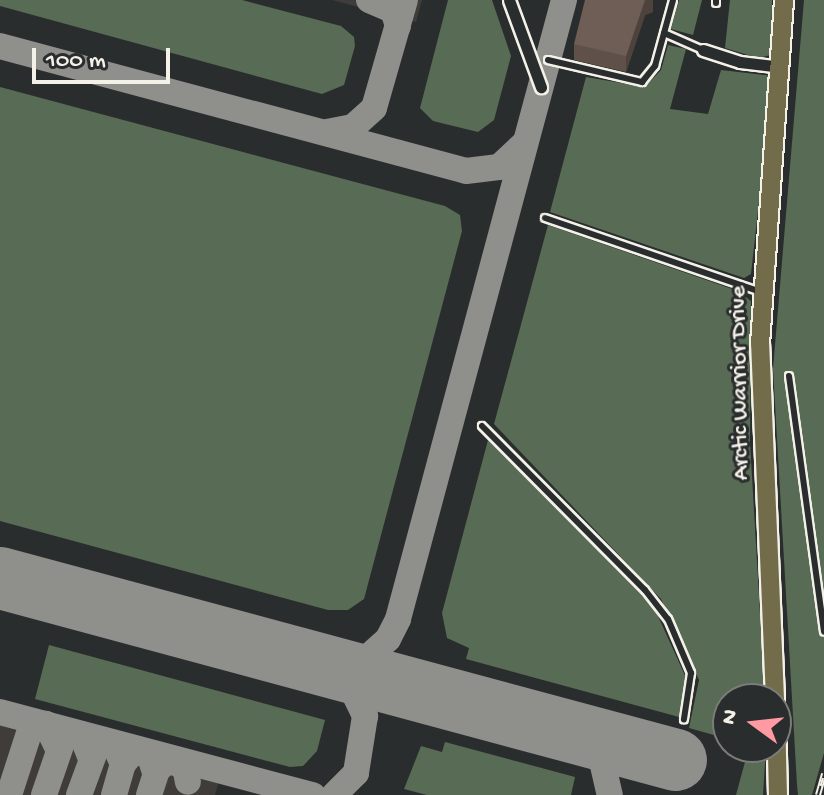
<!DOCTYPE html>
<html>
<head>
<meta charset="utf-8">
<style>
	body { margin:0 }
	#map { position:relative; width:824px; height:795px; overflow:hidden; background:#2a2d2e; font-family:"Gochi Hand",sans-serif }
	div>[style] { position:absolute }
	.built>* { inset:0; background:#3f3c3a }
	.green>* { inset:0; background:#586b54 }
	.taxiway>* { height:26px; margin:-13px; padding:0 13px; transform-origin:13px; border-radius:13px; background:#8f8f8b }
	.runway>* { height:62px; margin:-31px; padding:0 31px; transform-origin:31px; border-radius:31px; background:#8f8f8b }
	.roads { filter:drop-shadow(2px 0 #f4f1e8) drop-shadow(-2px 0 #f4f1e8) drop-shadow(0 2px #f4f1e8) drop-shadow(0 -2px #f4f1e8) }
	.lane>* { height:6px; margin:-3px; padding:0 3px; transform-origin:3px; border-radius:3px; background:#2a2d2e }
	.street>* { height:11px; margin:-5.5px; padding:0 5.5px; transform-origin:5.5px; border-radius:5.5px; background:#2a2d2e }
	.primary>* { height:18px; margin:-9px; padding:0 9px; transform-origin:9px; border-radius:9px; background:#736c4b }
	.rail>* { height:6px; margin-top:-3px; transform-origin:0; background:repeating-linear-gradient(90deg,#2a2d2e 0 9px,#f4f1e8 0 18px); box-sizing:border-box; border-block:2px solid #f4f1e8 }
	.wall>* { inset:0; background:#5f514a }
	.shaded-wall>* { inset:0; background:#4e423c }
	.building>* { inset:0; background:#6f5e56 }
	span { translate:-50% -50%; white-space:nowrap; text-align:center; line-height:1.15; -webkit-text-stroke:6px #2a2d2e; paint-order:stroke }
	.street-label { font-size:24px; color:#f4f1e8 }
	.north { position:absolute; left:712px; top:683px; width:80px; height:80px; box-sizing:border-box; background:#2a2d2e; border:2px solid #7b7b78; border-radius:50%; rotate:285deg; font-size:22px; font-weight:700; line-height:32px; text-align:center; color:#f4f1e8 }
	.north::after { content:''; display:block; margin:auto; width:28px; height:36px; background:#ff9aa2; clip-path:polygon(50% 0,100% 100%,50% 72%,0 100%) }
	.scale { position:absolute; left:32px; top:48px; width:138px; height:36px; box-sizing:border-box; border:4px solid #f4f1e8; border-top:0; padding-left:10px; font-size:24px; line-height:28px; white-space:nowrap; color:#f4f1e8; -webkit-text-stroke:6px #2a2d2e; paint-order:stroke }
</style>
</head>
<body>
<div id="map">
	<div class="built">
		<div style="clip-path:polygon(332px 0,422px 0,416px 22px)"></div>
		<div style="clip-path:polygon(0 719px,220px 778px,215px 795px,0 795px)"></div>
	</div>
	<div class="green">
		<div style="clip-path:polygon(0 0,242px 0,341px 26px,354px 37px,355px 46px,344px 85px,322px 94px,0 6px)"></div>
		<div style="clip-path:polygon(448px 0,492px 0,511px 56px,494px 120px,478px 132px,433px 121px,420px 108px)"></div>
		<div style="clip-path:polygon(679px 0,702px 0,693px 35px,671px 29px)"></div>
		<div style="clip-path:polygon(730px 0,772px 0,771px 55px,758px 58px,725px 48px)"></div>
		<div style="clip-path:polygon(804px 0,824px 0,824px 753px,812px 795px,798px 795px,797px 785px,773px 369px)"></div>
		<div style="clip-path:polygon(668px 45px,686px 49px,670px 109px,708px 114px,721px 70px,773px 76px,751px 274px,744px 278px,550px 212px,586px 77px,645px 87px,661px 70px)"></div>
		<div style="clip-path:polygon(0 87px,445px 206px,460px 215px,462px 231px,364px 599px,348px 610px,328px 610px,0 521px)"></div>
		<div style="clip-path:polygon(548px 225px,738px 291px,751px 301px,750px 442px,765px 699px,728px 699px,728px 739px,689px 728px,699px 680px,661px 599px,494px 424px)"></div>
		<div style="clip-path:polygon(488px 440px,641px 592px,658px 616px,687px 680px,679px 717px,466px 659px,469px 648px,447px 638px,442px 613px)"></div>
		<div style="clip-path:polygon(49px 645px,325px 720px,317px 751px,303px 766px,290px 767px,35px 699px)"></div>
		<div style="clip-path:polygon(445px 742px,575px 777px,571px 795px,427px 795px,404px 789px,421px 746px,442px 752px)"></div>
		<div style="clip-path:polygon(749px 747px,766px 747px,763px 795px,736px 795px)"></div>
	</div>
	<div class="taxiway">
		<div style="left:369px;top:0;width:26px;rotate:23deg"></div>
		<div style="left:393px;top:10px;width:17px;rotate:73deg"></div>
		<div style="left:0;top:46px;width:482px;rotate:15deg"></div>
		<div style="left:466px;top:171px;width:33px;rotate:-7deg"></div>
		<div style="left:499px;top:167px;width:34px;rotate:-43deg"></div>
		<div style="left:327px;top:132px;width:26px;rotate:-11deg"></div>
		<div style="left:353px;top:127px;width:28px;rotate:-42deg"></div>
		<div style="left:374px;top:108px;width:112px;rotate:-74deg"></div>
		<div style="left:317px;top:664px;width:37px;rotate:31deg"></div>
		<div style="left:349px;top:683px;width:37px;rotate:64deg"></div>
		<div style="left:365px;top:716px;width:58px;rotate:99deg"></div>
		<div style="left:356px;top:773px;width:31px;rotate:135deg"></div>
		<div style="left:319px;top:664px;width:49px;rotate:-8.1deg"></div>
		<div style="left:368px;top:657px;width:27px;rotate:-42deg"></div>
		<div style="left:388px;top:639px;width:22px;rotate:-63deg"></div>
		<div style="left:398px;top:619px;width:641px;rotate:-74.99deg"></div>
		<div style="left:0;top:712px;width:324px;rotate:14.9deg"></div>
		<div style="left:568px;top:731px;width:42px;rotate:38.2deg"></div>
		<div style="left:601px;top:757px;width:39px;rotate:77deg"></div>
		<div style="left:9px;top:795px;width:68px;rotate:-72.1deg"></div>
		<div style="left:30px;top:730px;width:17px;rotate:-21deg"></div>
		<div style="left:46px;top:724px;width:25px;rotate:64deg"></div>
		<div style="left:44px;top:795px;width:61px;rotate:-71deg"></div>
		<div style="left:64px;top:737px;width:17px;rotate:-10deg"></div>
		<div style="left:81px;top:734px;width:24px;rotate:68deg"></div>
		<div style="left:79px;top:795px;width:52px;rotate:-69.8deg"></div>
		<div style="left:97px;top:746px;width:17px;rotate:-7deg"></div>
		<div style="left:114px;top:744px;width:22px;rotate:66deg"></div>
		<div style="left:114px;top:795px;width:32px;rotate:-74deg"></div>
		<div style="left:123px;top:764px;width:16px;rotate:-50deg"></div>
		<div style="left:133px;top:752px;width:16px;rotate:7deg"></div>
		<div style="left:149px;top:754px;width:20px;rotate:72deg"></div>
		<div style="left:149px;top:795px;width:26px;rotate:-72deg"></div>
		<div style="left:157px;top:770px;width:16px;rotate:-40deg"></div>
		<div style="left:169px;top:760px;width:17px;rotate:24deg"></div>
		<div style="left:185px;top:767px;width:15px;rotate:79deg"></div>
	</div>
	<div class="runway">
		<div style="left:0;top:578px;width:700px;rotate:15.07deg"></div>
	</div>
	<div class="roads">
		<div class="lane">
			<div style="left:716px;top:3px;width:3px;rotate:-90deg"></div>
			<div style="left:664px;top:33px;width:43px;rotate:23.6deg"></div>
			<div style="left:548px;top:60px;width:97px;rotate:13.2deg"></div>
			<div style="left:642px;top:82px;width:21px;rotate:-51deg"></div>
			<div style="left:655px;top:66px;width:68px;rotate:-74.7deg"></div>
			<div style="left:545px;top:218px;width:228px;rotate:18.9deg"></div>
			<div style="left:789px;top:376px;width:258px;rotate:82.2deg"></div>
			<div style="left:482px;top:426px;width:231px;rotate:45.2deg"></div>
			<div style="left:645px;top:590px;width:37px;rotate:52deg"></div>
			<div style="left:668px;top:619px;width:59px;rotate:66.9deg"></div>
			<div style="left:691px;top:673px;width:47px;rotate:98.7deg"></div>
		</div>
		<div class="street">
			<div style="left:509px;top:0;width:93px;rotate:69.8deg"></div>
			<div style="left:703px;top:50px;width:39px;rotate:18deg"></div>
			<div style="left:740px;top:62px;width:42px;rotate:6.8deg"></div>
		</div>
		<div class="primary">
			<div style="left:775px;top:699px;width:355px;rotate:-92.4deg"></div>
			<div style="left:760px;top:344px;width:345px;rotate:-86deg"></div>
			<div style="left:776px;top:714px;width:81px;rotate:88.6deg"></div>
		</div>
	</div>
	<div class="rail">
		<div style="left:818px;top:795px;width:22px;rotate:-74deg"></div>
	</div>
	<div class="wall">
		<div style="clip-path:polygon(653px 0,653px 12px,645px 15px,626px 72px,574px 60px,574px 44px)"></div>
	</div>
	<div class="shaded-wall">
		<div style="clip-path:polygon(644px 0,653px 0,653px 12px,645px 15px,626px 72px,626px 56px)"></div>
	</div>
	<div class="building">
		<div style="clip-path:polygon(585px 0,645px 0,626px 56px,574px 44px)"></div>
	</div>
	<div class="street-label">
		<span style="left:741px;top:383px;rotate:-91deg">Arctic Warrior Drive</span>
	</div>
	<div class="north">N</div>
	<div class="scale">100 m</div>
</div>
</body>
</html>
